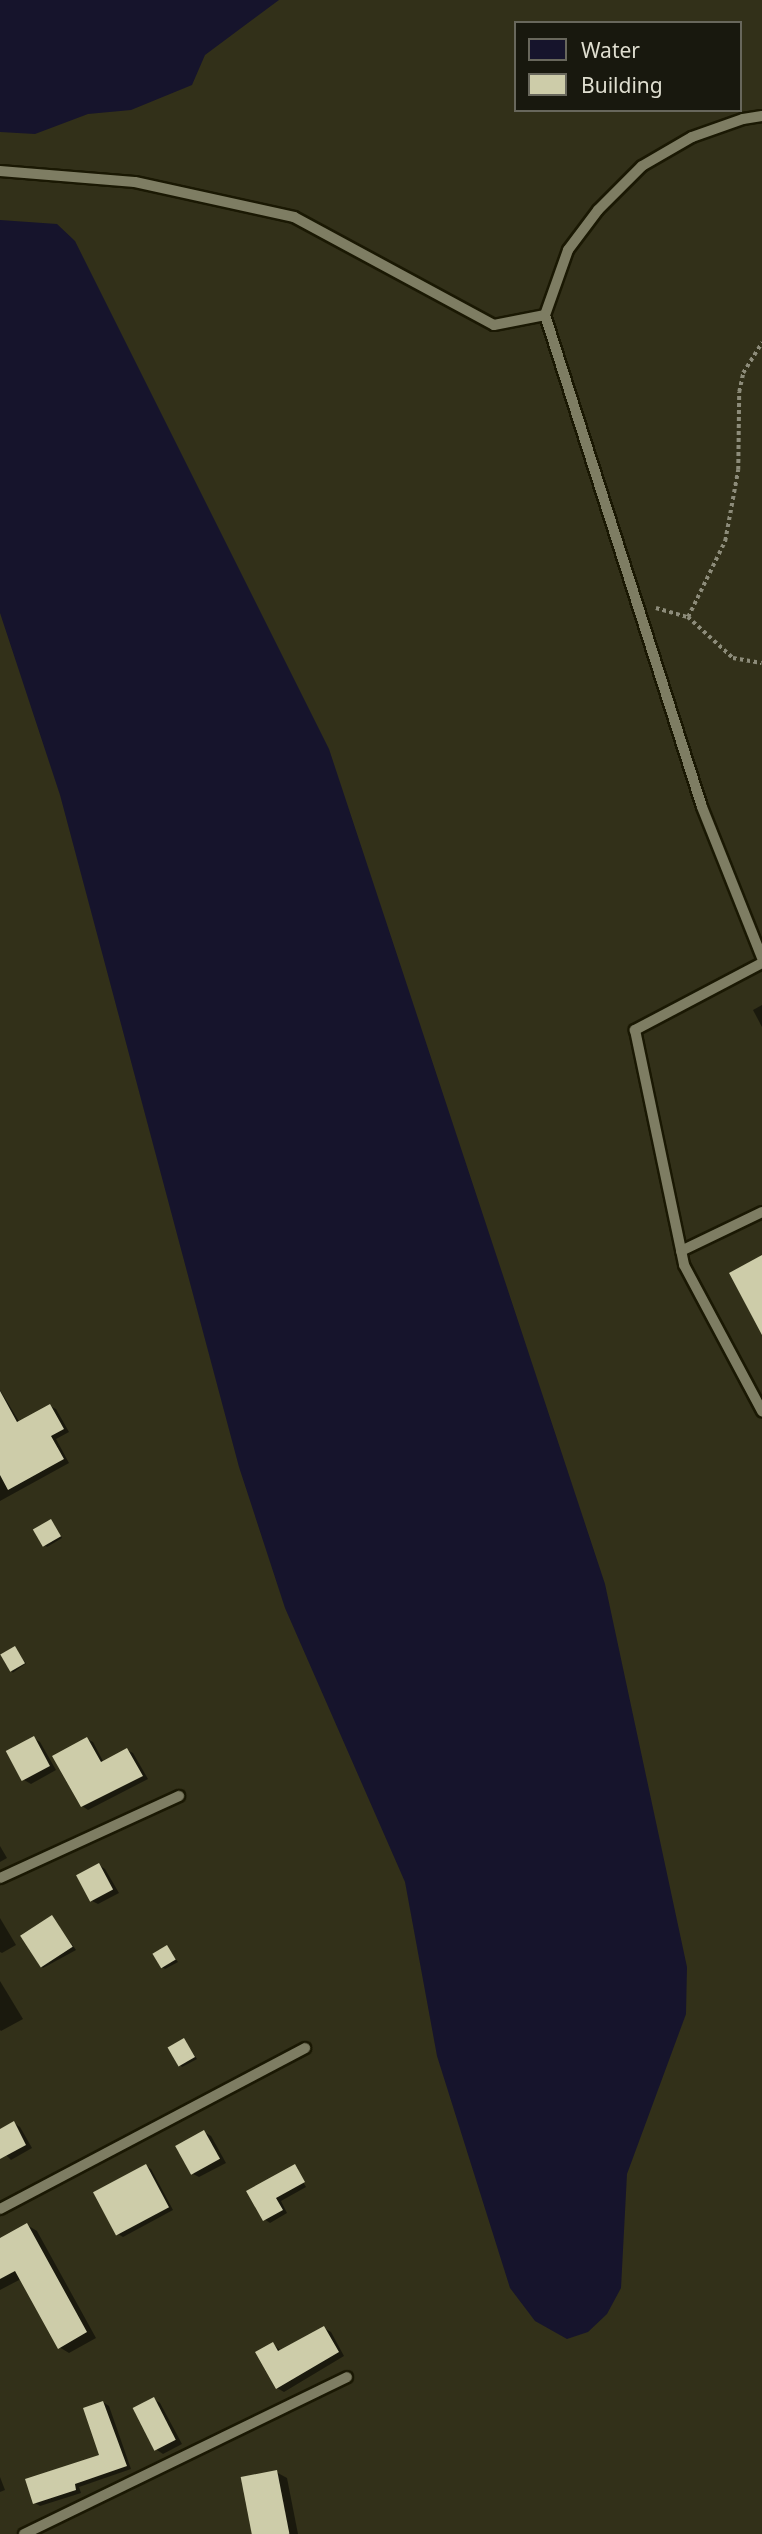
<!DOCTYPE html>
<html>
<head>
<meta charset="utf-8">
<style>
	body { margin:0 }
	#map { position:relative; width:762px; height:2534px; overflow:hidden; background:#323019; font-family:"Noto Sans",sans-serif }
	div>[style] { position:absolute }
	.water>* { inset:0; background:#16142c }
	.shadow>* { inset:0; background:#0007; transform-origin:0 0 }
	.building>* { inset:0; background:#cdcca9; transform-origin:0 0 }
	.path>* { height:3.5px; margin-top:-1.75px; transform-origin:0; background:repeating-linear-gradient(90deg,#8d8c7a 0 3.5px,transparent 0 7px) }
	.roads { filter:drop-shadow(2px 0 #1a1803) drop-shadow(-2px 0 #1a1803) drop-shadow(0 2px #1a1803) drop-shadow(0 -2px #1a1803) }
	.service>* { height:10px; margin:-5px; padding:0 5px; transform-origin:5px; border-radius:5px; background:#7e7d63 }
	span { translate:-50% -50%; white-space:nowrap; text-align:center; line-height:1.15; -webkit-text-stroke:7px #18180e; paint-order:stroke }
	.legend { position:absolute; left:514px; top:21px; width:228px; height:91px; box-sizing:border-box; background:#18180e; border:2px solid #68675c; margin:0; padding:9px 12px; list-style:none; font-size:21px; color:#dfded0 }
	.legend li { display:flex; align-items:center; gap:14px; height:35px }
	.legend b { width:35px; border:2px solid #68675c }
</style>
</head>
<body>
<div id="map">
	<div class="water">
		<div style="clip-path:polygon(0 0,279px 0,205px 55px,192px 85px,131px 110px,88px 114px,35px 134px,0 132px)"></div>
		<div style="clip-path:polygon(0 220px,57px 224px,75px 241px,329px 749px,605px 1584px,687px 1967px,686px 2014px,627px 2174px,621px 2288px,607px 2314px,588px 2332px,567px 2339px,535px 2321px,510px 2288px,437px 2056px,405px 1882px,285px 1608px,239px 1467px,60px 795px,0 613px)"></div>
	</div>
	<div class="shadow">
		<div style="clip-path:polygon(762px 1005px,762px 1027px,753px 1010px)"></div>
		<div style="clip-path:polygon(0 1390px,20px 1423px,50px 1406px,56px 1409px,69px 1432px,56px 1439px,69px 1463px,0 1501px)"></div>
		<div style="clip-path:polygon(51px 1521px,62px 1538px,47px 1547px,44px 1545px)"></div>
		<div style="left:15px;top:1648px;width:19px;height:16px;rotate:55deg"></div>
		<div style="clip-path:polygon(34px 1738px,40px 1742px,56px 1770px,31px 1784px,24px 1780px)"></div>
		<div style="clip-path:polygon(87px 1739px,93px 1742px,104px 1763px,127px 1750px,133px 1753px,148px 1779px,88px 1810px,82px 1806px)"></div>
		<div style="clip-path:polygon(0 1846px,7px 1858px,0 1862px)"></div>
		<div style="clip-path:polygon(99px 1865px,105px 1869px,119px 1893px,98px 1904px,92px 1901px)"></div>
		<div style="clip-path:polygon(52px 1917px,76px 1950px,43px 1968px,39px 1965px)"></div>
		<div style="clip-path:polygon(0 1918px,16px 1945px,2px 1953px,0 1952px)"></div>
		<div style="clip-path:polygon(167px 1947px,178px 1962px,165px 1969px,162px 1967px)"></div>
		<div style="clip-path:polygon(0 1981px,23px 2019px,1px 2031px,0 2030px)"></div>
		<div style="clip-path:polygon(184px 2040px,197px 2059px,182px 2067px,180px 2065px)"></div>
		<div style="clip-path:polygon(14px 2123px,20px 2127px,32px 2148px,11px 2160px,0 2149px,0 2131px)"></div>
		<div style="clip-path:polygon(204px 2132px,211px 2136px,226px 2163px,199px 2177px,193px 2174px)"></div>
		<div style="clip-path:polygon(146px 2166px,151px 2169px,173px 2210px,123px 2237px,118px 2234px)"></div>
		<div style="clip-path:polygon(295px 2166px,299px 2169px,295px 2169px,306px 2187px,281px 2201px,287px 2213px,270px 2223px,264px 2219px,249px 2191px)"></div>
		<div style="clip-path:polygon(27px 2225px,37px 2231px,96px 2338px,69px 2353px,59px 2347px,21px 2279px,0 2290px,0 2240px)"></div>
		<div style="clip-path:polygon(324px 2328px,331px 2332px,344px 2356px,284px 2392px,277px 2388px,273px 2344px,281px 2351px)"></div>
		<div style="clip-path:polygon(154px 2399px,160px 2403px,182px 2444px,163px 2454px,157px 2450px)"></div>
		<div style="clip-path:polygon(103px 2402px,109px 2406px,131px 2469px,79px 2487px,81px 2493px,40px 2506px,35px 2503px,101px 2456px)"></div>
		<div style="clip-path:polygon(276px 2472px,287px 2478px,298px 2534px,254px 2534px)"></div>
		<div style="clip-path:polygon(0 2477px,5px 2490px,0 2492px)"></div>
	</div>
	<div class="building">
		<div style="clip-path:polygon(762px 1255px,762px 1335px,729px 1273px)"></div>
		<div style="clip-path:polygon(0 1391px,17px 1422px,50px 1404px,64px 1429px,51px 1436px,64px 1459px,8px 1490px,0 1475px)"></div>
		<div style="left:51px;top:1519px;width:20px;height:21px;rotate:60deg"></div>
		<div style="left:15px;top:1646px;width:20px;height:17px;rotate:60deg"></div>
		<div style="left:34px;top:1736px;width:34px;height:32px;rotate:62deg"></div>
		<div style="clip-path:polygon(87px 1737px,101px 1762px,127px 1748px,143px 1776px,81px 1807px,52px 1756px)"></div>
		<div style="left:99px;top:1863px;width:30px;height:26px;rotate:62deg"></div>
		<div style="left:52px;top:1915px;width:38px;height:38px;rotate:57deg"></div>
		<div style="left:167px;top:1945px;width:17px;height:17px;rotate:59deg"></div>
		<div style="left:184px;top:2038px;width:22px;height:19px;rotate:60deg"></div>
		<div style="clip-path:polygon(14px 2121px,26px 2145px,0 2159px,0 2129px)"></div>
		<div style="left:204px;top:2130px;width:33px;height:33px;rotate:61deg"></div>
		<div style="left:146px;top:2164px;width:49px;height:60px;rotate:62deg"></div>
		<div style="clip-path:polygon(295px 2164px,305px 2182px,276px 2198px,283px 2210px,263px 2221px,246px 2191px)"></div>
		<div style="clip-path:polygon(27px 2223px,87px 2332px,58px 2349px,15px 2271px,0 2279px,0 2238px)"></div>
		<div style="clip-path:polygon(324px 2326px,339px 2352px,276px 2389px,255px 2352px,273px 2342px,278px 2351px)"></div>
		<div style="left:154px;top:2397px;width:48px;height:24px;rotate:63deg"></div>
		<div style="clip-path:polygon(103px 2401px,127px 2466px,75px 2484px,76px 2490px,33px 2504px,25px 2479px,99px 2455px,83px 2408px)"></div>
		<div style="left:277px;top:2470px;width:65px;height:37px;rotate:79deg"></div>
	</div>
	<div class="path">
		<div style="left:656px;top:608px;width:33px;rotate:16deg"></div>
		<div style="left:688px;top:617px;width:61px;rotate:42.3deg"></div>
		<div style="left:733px;top:658px;width:29px;rotate:10deg"></div>
		<div style="left:688px;top:617px;width:85px;rotate:-64deg"></div>
		<div style="left:725px;top:541px;width:72px;rotate:-79.6deg"></div>
		<div style="left:738px;top:470px;width:78px;rotate:-89.3deg"></div>
		<div style="left:739px;top:392px;width:19px;rotate:-78deg"></div>
		<div style="left:743px;top:373px;width:36px;rotate:-58deg"></div>
	</div>
	<div class="roads">
		<div class="service">
			<div style="left:0;top:171px;width:135px;rotate:4.7deg"></div>
			<div style="left:135px;top:182px;width:163px;rotate:12.4deg"></div>
			<div style="left:294px;top:217px;width:227px;rotate:28.4deg"></div>
			<div style="left:494px;top:325px;width:52px;rotate:-11.1deg"></div>
			<div style="left:545px;top:315px;width:69px;rotate:-70.5deg"></div>
			<div style="left:568px;top:250px;width:50px;rotate:-53.1deg"></div>
			<div style="left:598px;top:210px;width:62px;rotate:-45deg"></div>
			<div style="left:642px;top:166px;width:58px;rotate:-30.1deg"></div>
			<div style="left:692px;top:137px;width:54px;rotate:-19.4deg"></div>
			<div style="left:743px;top:119px;width:19px;rotate:-9deg"></div>
			<div style="left:545px;top:315px;width:516px;rotate:72.3deg"></div>
			<div style="left:702px;top:807px;width:162px;rotate:68.3deg"></div>
			<div style="left:762px;top:963px;width:144px;rotate:152.2deg"></div>
			<div style="left:635px;top:1030px;width:240px;rotate:78.2deg"></div>
			<div style="left:684px;top:1265px;width:166px;rotate:61.9deg"></div>
			<div style="left:681px;top:1251px;width:90px;rotate:-25.7deg"></div>
			<div style="left:0;top:1878px;width:197px;rotate:-24.6deg"></div>
			<div style="left:0;top:2209px;width:345px;rotate:-27.8deg"></div>
			<div style="left:24px;top:2534px;width:359px;rotate:-25.9deg"></div>
		</div>
	</div>
	<ul class="legend">
	<li><b style="height:19px;background:#16142c"></b>Water</li>
	<li><b style="height:19px;background:#cdcca9"></b>Building</li>
	</ul>
</div>
</body>
</html>
